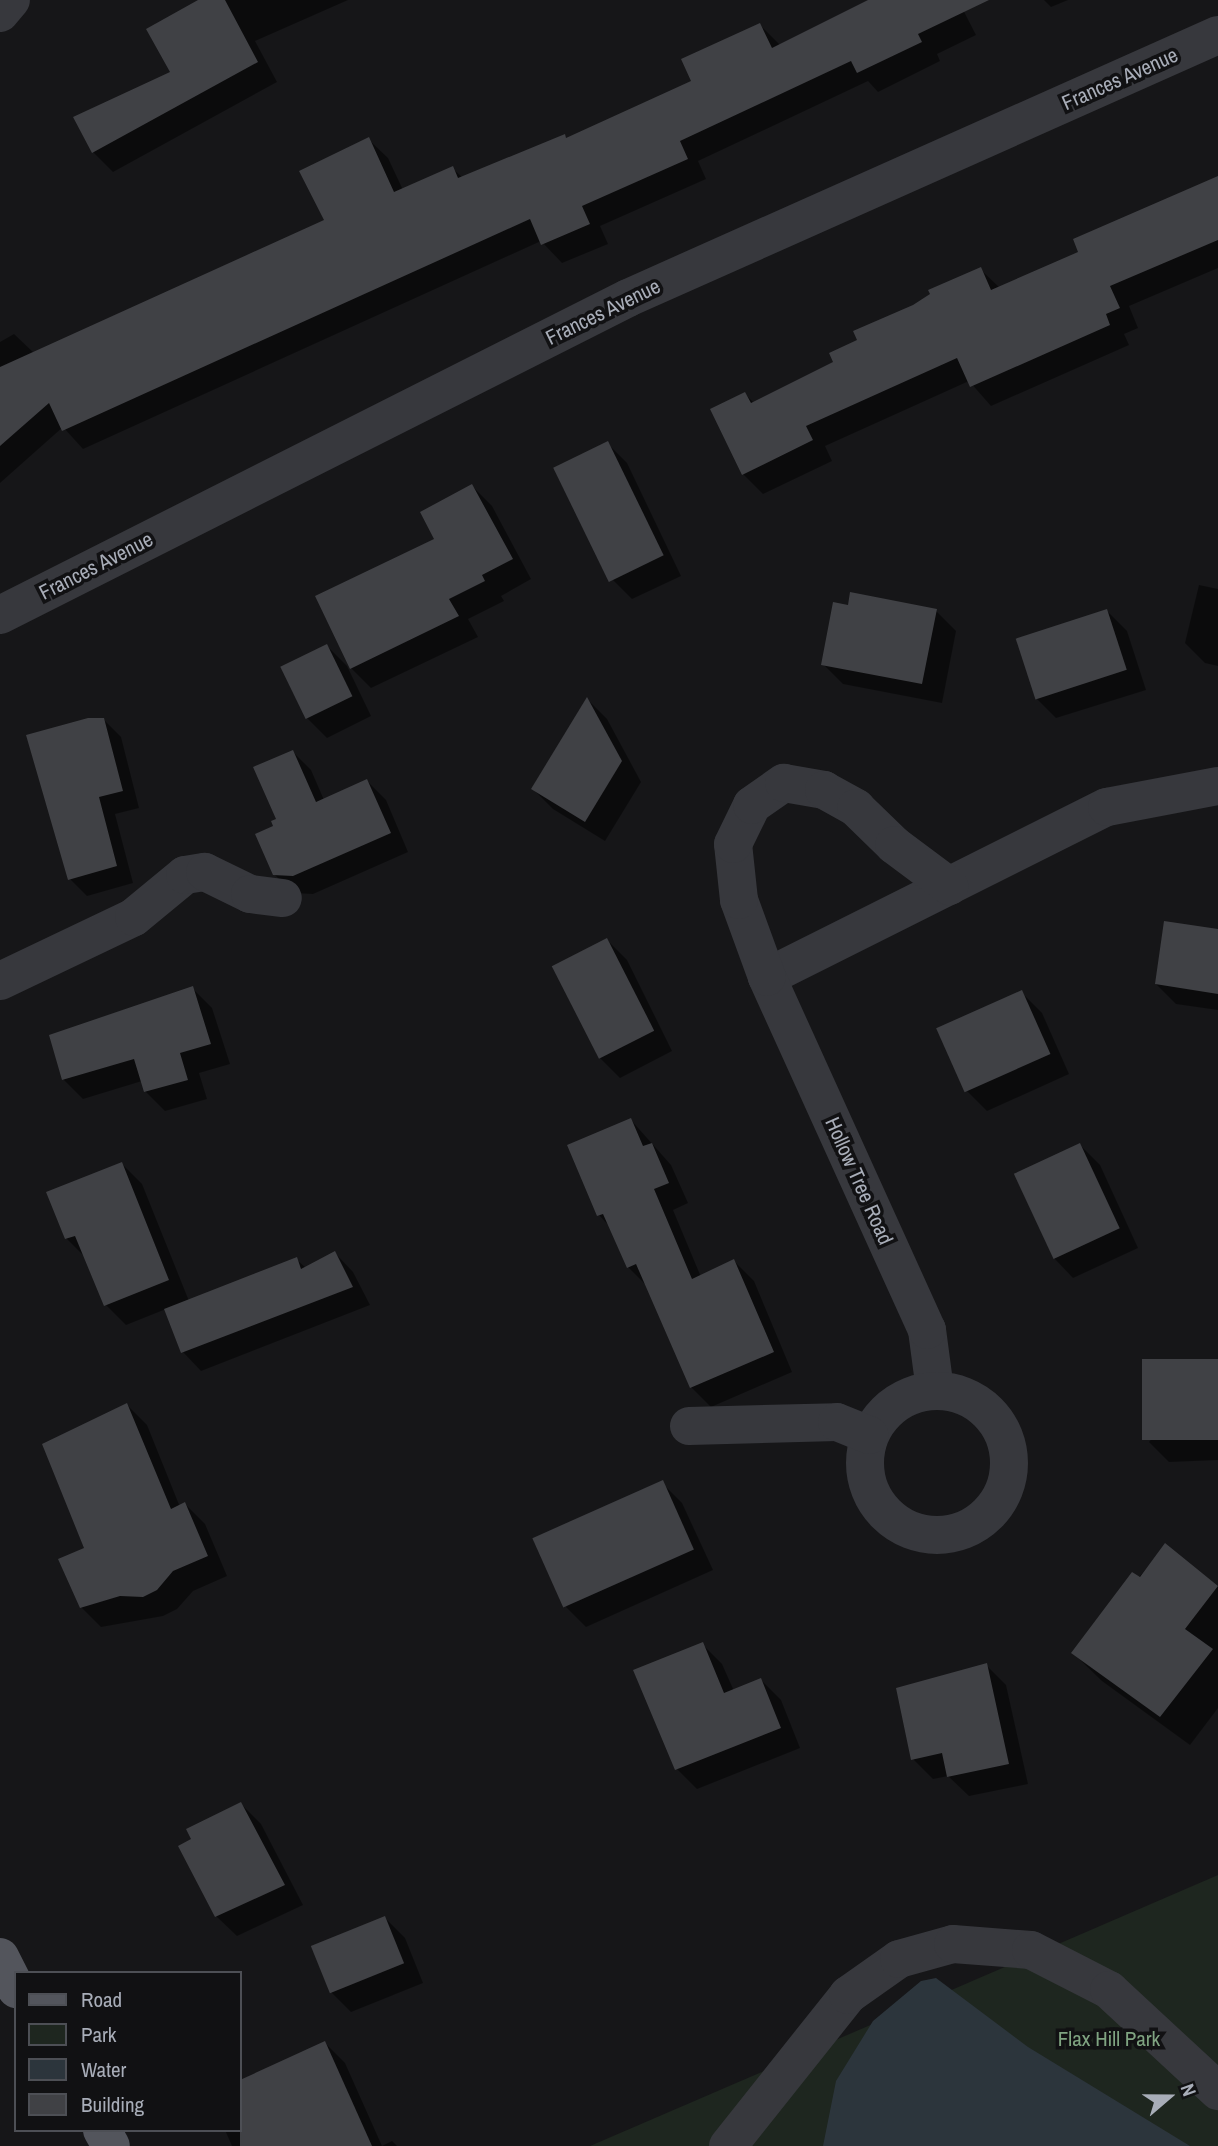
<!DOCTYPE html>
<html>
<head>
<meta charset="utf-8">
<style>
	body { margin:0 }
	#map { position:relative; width:1218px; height:2146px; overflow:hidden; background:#161618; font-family:"Archivo Narrow",sans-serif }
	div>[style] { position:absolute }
	.green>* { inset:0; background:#1e261f }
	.water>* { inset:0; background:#2c353c }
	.shadow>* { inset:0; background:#0007 }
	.building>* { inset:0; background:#404145; transform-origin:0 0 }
	.minor>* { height:38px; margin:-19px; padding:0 19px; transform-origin:19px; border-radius:19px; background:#37383d }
	.minor>.ring { margin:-19px; padding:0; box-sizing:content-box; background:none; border:38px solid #37383d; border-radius:50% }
	.major>* { height:38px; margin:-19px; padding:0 19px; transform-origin:19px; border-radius:19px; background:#53555c }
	span { translate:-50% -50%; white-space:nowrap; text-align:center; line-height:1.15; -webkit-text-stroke:7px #111113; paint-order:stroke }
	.street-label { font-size:21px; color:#a8adb8 }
	.park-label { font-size:21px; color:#7fa381 }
	.legend { position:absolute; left:14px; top:1971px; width:228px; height:161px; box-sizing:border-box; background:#111113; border:2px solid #4d4f55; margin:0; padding:9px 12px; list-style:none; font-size:21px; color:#a8adb8 }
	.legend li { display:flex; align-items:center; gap:14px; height:35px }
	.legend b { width:35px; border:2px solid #4d4f55 }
	.north { position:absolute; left:1134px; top:2062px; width:70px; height:70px; -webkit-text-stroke:5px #111113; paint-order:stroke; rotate:70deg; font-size:19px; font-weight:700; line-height:28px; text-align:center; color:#a8adb8 }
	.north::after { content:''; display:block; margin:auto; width:24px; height:32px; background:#a8adb8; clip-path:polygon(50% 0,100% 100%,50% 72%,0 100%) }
</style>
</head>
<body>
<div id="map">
	<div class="green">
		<div style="clip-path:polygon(1218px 1875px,1218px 2146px,590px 2146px)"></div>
	</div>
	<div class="water">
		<div style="clip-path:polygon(936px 1978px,1028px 2047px,1190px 2146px,823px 2146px,836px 2081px,873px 2021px,921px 1981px)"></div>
	</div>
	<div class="shadow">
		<div style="clip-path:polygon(202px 0,348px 0,255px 41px,277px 82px,113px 172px,93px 152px,172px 73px)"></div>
		<div style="clip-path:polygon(872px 0,958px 0,976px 35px,937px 54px,940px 61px,878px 92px,868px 81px,698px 161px,706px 179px,600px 226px,608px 244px,562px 263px,541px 241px,83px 449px,63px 427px,0 483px,0 342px,14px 334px,34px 353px,327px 221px,368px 139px,388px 158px,403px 190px,452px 168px,463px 178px,567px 139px,694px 82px,760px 25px,781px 46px)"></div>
		<div style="clip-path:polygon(1044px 0,1068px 0,1051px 7px)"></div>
		<div style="clip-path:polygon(1218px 177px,1218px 268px,1129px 306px,1138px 328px,1124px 334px,1129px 345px,991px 406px,969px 381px,825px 446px,832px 461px,763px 494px,743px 474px,745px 394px,754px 403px,836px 362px,860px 341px,980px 269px,1000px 288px,1081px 253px)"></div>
		<div style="clip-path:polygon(607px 443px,627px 463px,681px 576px,632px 599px,612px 579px)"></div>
		<div style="clip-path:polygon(472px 486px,492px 506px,531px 579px,501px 596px,504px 601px,468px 619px,478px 637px,371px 688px,351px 668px)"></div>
		<div style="clip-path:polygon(1199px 585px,1218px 589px,1218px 666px,1205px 663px,1185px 643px)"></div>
		<div style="clip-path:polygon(849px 607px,936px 611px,956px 631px,942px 703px,843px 684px,823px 664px)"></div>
		<div style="clip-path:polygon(1107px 611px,1127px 631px,1146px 690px,1056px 718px,1036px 698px)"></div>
		<div style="clip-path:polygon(327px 646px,347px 666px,371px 716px,327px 738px,307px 718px,282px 668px)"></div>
		<div style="clip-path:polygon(588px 700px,607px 719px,641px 782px,605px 841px,553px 809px,533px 789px)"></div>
		<div style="clip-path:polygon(104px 720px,121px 737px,139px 808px,115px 814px,133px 883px,87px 896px,70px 879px)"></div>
		<div style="clip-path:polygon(293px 752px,311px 770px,324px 800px,367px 781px,386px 800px,408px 852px,313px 894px,293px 893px,274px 874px,276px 827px)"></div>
		<div style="clip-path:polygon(1218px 931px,1218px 1010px,1176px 1004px,1156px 984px)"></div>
		<div style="clip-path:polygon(607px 940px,627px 960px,672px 1051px,620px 1078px,600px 1058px,554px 967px)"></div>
		<div style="clip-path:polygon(192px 988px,212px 1008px,230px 1064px,199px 1073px,207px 1099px,165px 1111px,145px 1091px,142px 1081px,83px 1099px,63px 1079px)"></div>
		<div style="clip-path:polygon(1022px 993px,1042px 1013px,1069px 1074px,987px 1111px,967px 1091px)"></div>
		<div style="clip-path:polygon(631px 1120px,671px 1165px,688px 1203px,673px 1210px,701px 1277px,734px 1261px,754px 1281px,792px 1372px,711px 1407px,691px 1387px,647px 1286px,628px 1267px,611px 1228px,599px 1215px)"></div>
		<div style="clip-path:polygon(1080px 1145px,1100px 1165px,1138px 1248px,1073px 1278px,1053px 1257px)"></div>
		<div style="clip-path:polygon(122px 1164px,142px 1184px,189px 1301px,296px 1259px,306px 1268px,335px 1253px,353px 1272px,370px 1305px,201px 1371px,183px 1352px,166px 1309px,126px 1325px,106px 1305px,86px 1258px,66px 1238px)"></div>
		<div style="clip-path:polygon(1218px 1360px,1218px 1460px,1169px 1462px,1149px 1442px)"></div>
		<div style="clip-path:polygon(127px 1405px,147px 1425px,180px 1507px,185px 1504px,205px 1524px,227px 1576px,193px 1591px,177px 1609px,163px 1616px,101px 1627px,81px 1607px,86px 1549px)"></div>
		<div style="clip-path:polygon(662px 1483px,682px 1503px,713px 1570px,586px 1627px,566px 1607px)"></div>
		<div style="clip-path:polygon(1166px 1546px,1218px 1586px,1218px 1708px,1190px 1745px,1102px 1681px,1073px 1653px)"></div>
		<div style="clip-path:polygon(702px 1644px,722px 1664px,734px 1691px,761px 1680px,781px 1700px,800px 1748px,697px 1789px,677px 1769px)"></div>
		<div style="clip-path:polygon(986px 1665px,1006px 1685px,1028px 1784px,969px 1796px,948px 1776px,933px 1779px,913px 1759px)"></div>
		<div style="clip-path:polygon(241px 1804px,261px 1824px,303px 1905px,237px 1936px,216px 1916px,193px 1839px)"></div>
		<div style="clip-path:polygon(385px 1918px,405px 1938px,423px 1983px,351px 2012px,331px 1992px)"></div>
		<div style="clip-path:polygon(325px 2043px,345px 2063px,382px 2146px,232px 2146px,225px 2130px,240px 2130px,240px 2105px)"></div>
		<div style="clip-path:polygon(392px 2141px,397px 2146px,382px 2146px)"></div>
	</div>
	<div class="building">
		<div style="clip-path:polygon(198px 0,225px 0,258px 62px,92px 153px,73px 117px,170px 72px,146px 29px)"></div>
		<div style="clip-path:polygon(868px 0,989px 0,918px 34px,922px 42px,857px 73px,851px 61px,680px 141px,688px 159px,582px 206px,590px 224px,541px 245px,530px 219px,62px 431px,49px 403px,0 446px,0 367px,324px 220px,299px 171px,369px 137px,394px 192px,453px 166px,458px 178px,565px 134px,566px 138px,691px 81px,681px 59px,760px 23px,772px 48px)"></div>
		<div style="clip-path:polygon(1218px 176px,1218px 240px,1110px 286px,1120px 308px,1106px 314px,1110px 325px,970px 387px,957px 358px,806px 426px,813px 440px,742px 475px,710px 409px,745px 392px,751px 403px,833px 362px,829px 353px,857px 340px,853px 331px,913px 305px,930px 294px,928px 290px,981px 267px,991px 290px,1078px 252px,1073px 239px)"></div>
		<div style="left:608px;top:441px;width:127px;height:61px;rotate:64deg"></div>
		<div style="clip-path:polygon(472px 484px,513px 559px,482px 575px,485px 581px,449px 599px,459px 616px,350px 669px,315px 596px,434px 539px,420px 512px)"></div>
		<div style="clip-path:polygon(850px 592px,937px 609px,922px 684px,821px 665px,833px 602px,848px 605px)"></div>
		<div style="left:1107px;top:609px;width:64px;height:96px;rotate:72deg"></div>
		<div style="left:327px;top:644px;width:58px;height:52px;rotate:64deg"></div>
		<div style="clip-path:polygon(587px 697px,622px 761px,585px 822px,531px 789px)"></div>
		<div style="clip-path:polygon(88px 718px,104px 718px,123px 791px,99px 797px,117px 866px,68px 880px,26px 735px)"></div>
		<div style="clip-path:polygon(293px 750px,316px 802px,367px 779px,391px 833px,293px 876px,273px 875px,255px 834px,273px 826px,271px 821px,276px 819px,253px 767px)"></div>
		<div style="clip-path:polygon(1164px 921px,1218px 929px,1218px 994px,1155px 984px)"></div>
		<div style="left:607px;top:938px;width:104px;height:62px;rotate:63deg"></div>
		<div style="clip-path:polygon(193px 986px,211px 1044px,180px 1053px,188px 1080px,144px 1092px,134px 1059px,62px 1080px,49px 1035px)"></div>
		<div style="left:1022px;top:990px;width:70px;height:94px;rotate:66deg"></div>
		<div style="clip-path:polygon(631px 1118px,643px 1146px,652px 1143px,669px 1183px,654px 1189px,692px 1279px,734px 1259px,774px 1352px,690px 1388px,636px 1264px,627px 1268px,603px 1214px,597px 1216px,567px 1145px)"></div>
		<div style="left:1080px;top:1143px;width:94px;height:73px;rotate:65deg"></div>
		<div style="clip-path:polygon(122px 1162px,169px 1280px,104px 1306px,75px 1236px,65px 1239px,46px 1192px)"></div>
		<div style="clip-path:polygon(335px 1251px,353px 1287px,181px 1353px,164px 1309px,297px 1257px,301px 1269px)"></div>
		<div style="left:1218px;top:1359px;width:81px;height:76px;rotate:90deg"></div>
		<div style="clip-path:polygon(127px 1403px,171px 1509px,185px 1502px,208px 1556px,173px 1571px,157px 1590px,143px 1597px,120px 1596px,80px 1608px,58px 1559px,84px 1548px,42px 1444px)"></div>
		<div style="left:663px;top:1480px;width:76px;height:143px;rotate:66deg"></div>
		<div style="clip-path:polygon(1165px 1543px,1218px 1586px,1185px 1629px,1213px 1649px,1160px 1717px,1071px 1653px,1132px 1572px,1140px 1577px)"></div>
		<div style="clip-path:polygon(703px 1642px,724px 1693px,761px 1678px,781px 1728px,675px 1770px,633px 1670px)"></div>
		<div style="clip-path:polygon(987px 1663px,1009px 1764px,947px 1777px,942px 1753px,911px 1760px,896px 1688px)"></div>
		<div style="clip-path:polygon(241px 1802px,285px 1885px,215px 1917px,178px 1846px,191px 1839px,186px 1829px)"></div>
		<div style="left:385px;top:1916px;width:51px;height:80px;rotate:68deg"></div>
		<div style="clip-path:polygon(325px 2041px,372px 2146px,240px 2146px,240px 2080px)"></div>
	</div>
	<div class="minor">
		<div style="left:0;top:13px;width:17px;rotate:-50deg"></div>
		<div style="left:0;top:615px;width:703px;rotate:-26.78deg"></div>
		<div style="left:628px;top:298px;width:646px;rotate:-24.03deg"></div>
		<div style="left:767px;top:977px;width:380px;rotate:-26.6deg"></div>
		<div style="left:1107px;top:807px;width:113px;rotate:-10.7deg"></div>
		<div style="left:0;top:981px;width:148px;rotate:-25.5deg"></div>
		<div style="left:134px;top:917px;width:66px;rotate:-39.5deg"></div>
		<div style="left:185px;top:875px;width:20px;rotate:-9deg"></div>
		<div style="left:205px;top:872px;width:50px;rotate:26.1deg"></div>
		<div style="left:250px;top:894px;width:33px;rotate:7deg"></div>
		<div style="left:935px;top:1390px;width:61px;rotate:-97.6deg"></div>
		<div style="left:927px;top:1330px;width:388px;rotate:-114.4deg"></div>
		<div style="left:767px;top:977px;width:82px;rotate:-110deg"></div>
		<div style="left:739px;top:900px;width:56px;rotate:-96.1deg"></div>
		<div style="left:733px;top:844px;width:43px;rotate:-64deg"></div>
		<div style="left:752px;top:805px;width:39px;rotate:-35deg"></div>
		<div style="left:784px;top:783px;width:41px;rotate:9.9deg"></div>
		<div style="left:824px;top:790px;width:37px;rotate:29deg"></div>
		<div style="left:856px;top:808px;width:53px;rotate:44.2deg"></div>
		<div style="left:894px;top:845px;width:69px;rotate:36.7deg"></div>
		<div class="ring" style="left:865px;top:1391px;width:106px;height:106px"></div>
		<div style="left:689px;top:1426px;width:148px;rotate:-1.5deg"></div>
		<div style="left:837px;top:1422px;width:35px;rotate:22deg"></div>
		<div style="left:728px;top:2146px;width:193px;rotate:-51.5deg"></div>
		<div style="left:848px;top:1995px;width:62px;rotate:-35.2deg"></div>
		<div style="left:899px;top:1959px;width:56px;rotate:-15.5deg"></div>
		<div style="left:953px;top:1944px;width:78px;rotate:4.4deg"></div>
		<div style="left:1031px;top:1950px;width:88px;rotate:27.1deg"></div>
		<div style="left:1109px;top:1990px;width:149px;rotate:42.8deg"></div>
	</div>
	<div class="major">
		<div style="left:0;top:1957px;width:36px;rotate:63deg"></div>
		<div style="left:102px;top:2130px;width:18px;rotate:61deg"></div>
	</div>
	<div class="street-label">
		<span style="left:1120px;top:79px;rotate:-24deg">Frances Avenue</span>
		<span style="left:603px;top:312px;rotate:-26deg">Frances Avenue</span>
		<span style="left:96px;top:566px;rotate:-27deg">Frances Avenue</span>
		<span style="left:859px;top:1181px;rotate:66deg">Hollow Tree Road</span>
	</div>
	<div class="park-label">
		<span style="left:1109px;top:2039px">Flax Hill Park</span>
	</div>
	<ul class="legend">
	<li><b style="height:9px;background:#53555c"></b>Road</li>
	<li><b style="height:19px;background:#1e261f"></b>Park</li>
	<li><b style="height:19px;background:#2c353c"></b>Water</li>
	<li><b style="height:19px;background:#404145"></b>Building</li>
	</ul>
	<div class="north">N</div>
</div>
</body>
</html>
